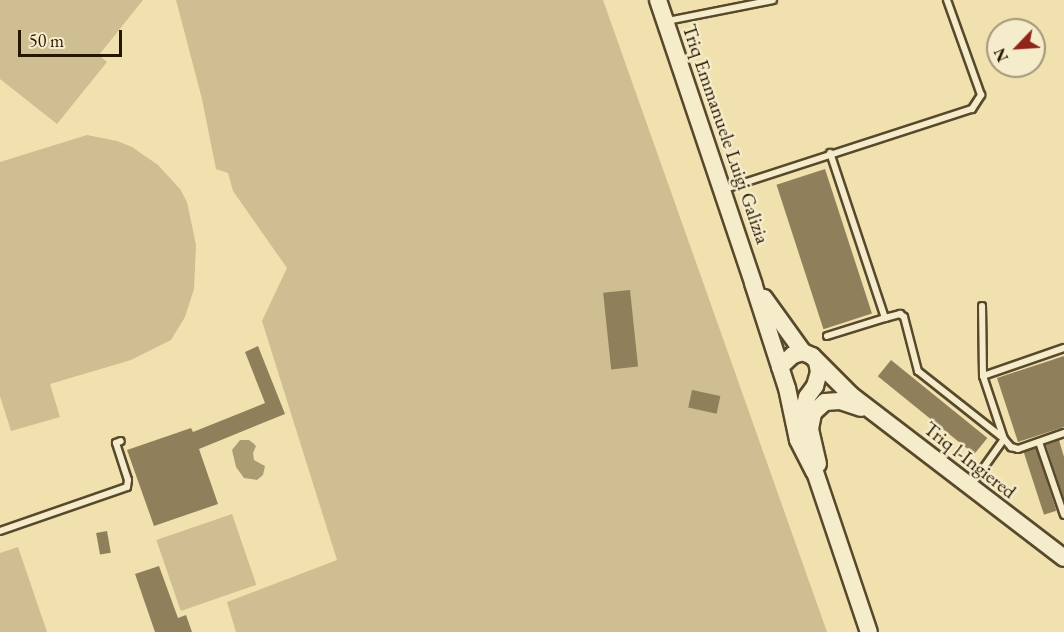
<!DOCTYPE html>
<html>
<head>
<meta charset="utf-8">
<style>
	body { margin:0 }
	#map { position:relative; width:1064px; height:632px; overflow:hidden; background:#f0e1af; font-family:"EB Garamond",serif }
	div>[style] { position:absolute }
	.green>* { inset:0; background:#cebe91; transform-origin:0 0 }
	.water>* { inset:0; background:#ab9c74 }
	.building>* { inset:0; background:#8f805b; transform-origin:0 0 }
	.roads { filter:drop-shadow(2px 0 #58492c) drop-shadow(-2px 0 #58492c) drop-shadow(0 2px #58492c) drop-shadow(0 -2px #58492c) }
	.lane>* { height:6px; margin:-3px; padding:0 3px; transform-origin:3px; border-radius:3px; background:#f5eccb }
	.secondary>* { height:16px; margin:-8px; padding:0 8px; transform-origin:8px; border-radius:8px; background:#f5eccb }
	span { translate:-50% -50%; white-space:nowrap; text-align:center; line-height:1.15; -webkit-text-stroke:5px #f5eccb; paint-order:stroke }
	.street-label { font-size:20px; color:#261600 }
	.north { position:absolute; left:986px; top:18px; width:60px; height:60px; box-sizing:border-box; background:#f5eccb; border:2px solid #a2967a; border-radius:50%; rotate:245deg; font-size:16px; font-weight:700; line-height:24px; text-align:center; color:#261600 }
	.north::after { content:''; display:block; margin:auto; width:21px; height:27px; background:#8f2418; clip-path:polygon(50% 0,100% 100%,50% 72%,0 100%) }
	.scale { position:absolute; left:18px; top:30px; width:104px; height:27px; box-sizing:border-box; border:3px solid #261600; border-top:0; padding-left:8px; font-size:18px; line-height:21px; white-space:nowrap; color:#261600; -webkit-text-stroke:4px #f5eccb; paint-order:stroke }
</style>
</head>
<body>
<div id="map">
	<div class="green">
		<div style="clip-path:polygon(0 0,143px 0,99px 55px,107px 62px,57px 124px,0 79px)"></div>
		<div style="clip-path:polygon(176px 0,603px 0,827px 632px,236px 632px,227px 602px,337px 560px,262px 321px,287px 268px,233px 191px,228px 173px,216px 169px,202px 99px)"></div>
		<div style="clip-path:polygon(87px 135px,117px 141px,132px 147px,158px 165px,180px 189px,187px 202px,196px 245px,194px 289px,185px 317px,171px 340px,131px 360px,50px 384px,60px 417px,11px 431px,0 396px,0 162px)"></div>
		<div style="left:232px;top:514px;width:75px;height:80px;rotate:71deg"></div>
		<div style="clip-path:polygon(18px 547px,47px 632px,0 632px,0 553px)"></div>
	</div>
	<div class="water">
		<div style="clip-path:polygon(240px 440px,249px 440px,253px 443px,256px 446px,253px 453px,254px 460px,265px 466px,263px 475px,257px 480px,244px 478px,236px 467px,232px 450px)"></div>
	</div>
	<div class="building">
		<div style="left:825px;top:169px;width:152px;height:51px;rotate:72deg"></div>
		<div style="left:630px;top:290px;width:77px;height:27px;rotate:84deg"></div>
		<div style="clip-path:polygon(258px 346px,285px 414px,199px 449px,218px 504px,154px 526px,127px 450px,191px 428px,193px 432px,265px 403px,245px 352px)"></div>
		<div style="clip-path:polygon(1064px 356px,1064px 427px,1018px 442px,997px 378px)"></div>
		<div style="left:891px;top:360px;width:124px;height:21px;rotate:39deg"></div>
		<div style="left:692px;top:390px;width:29px;height:18px;rotate:12deg"></div>
		<div style="clip-path:polygon(1059px 440px,1064px 457px,1064px 499px,1046px 445px)"></div>
		<div style="left:1036px;top:448px;width:66px;height:13px;rotate:72deg"></div>
		<div style="left:107px;top:531px;width:22px;height:11px;rotate:80deg"></div>
		<div style="clip-path:polygon(159px 566px,178px 618px,186px 615px,192px 632px,155px 632px,135px 574px)"></div>
	</div>
	<div class="roads">
		<div class="lane">
			<div style="left:667px;top:21px;width:108px;rotate:-11.2deg"></div>
			<div style="left:722px;top:190px;width:263px;rotate:-18deg"></div>
			<div style="left:972px;top:109px;width:17px;rotate:-57deg"></div>
			<div style="left:981px;top:95px;width:101px;rotate:-109.7deg"></div>
			<div style="left:885px;top:318px;width:16px;rotate:-15deg"></div>
			<div style="left:900px;top:314px;width:5px;rotate:37deg"></div>
			<div style="left:904px;top:317px;width:56px;rotate:75.5deg"></div>
			<div style="left:918px;top:371px;width:110px;rotate:38.3deg"></div>
			<div style="left:1004px;top:439px;width:11px;rotate:49deg"></div>
			<div style="left:1011px;top:447px;width:7px;rotate:16deg"></div>
			<div style="left:1018px;top:449px;width:49px;rotate:-19.2deg"></div>
			<div style="left:827px;top:336px;width:61px;rotate:-17.2deg"></div>
			<div style="left:885px;top:318px;width:174px;rotate:-108.4deg"></div>
			<div style="left:983px;top:376px;width:86px;rotate:-19.1deg"></div>
			<div style="left:1039px;top:442px;width:77px;rotate:71.1deg"></div>
			<div style="left:972px;top:484px;width:55px;rotate:-54.6deg"></div>
			<div style="left:1004px;top:439px;width:66px;rotate:-108.4deg"></div>
			<div style="left:983px;top:376px;width:70px;rotate:-90.8deg"></div>
			<div style="left:0;top:531px;width:134px;rotate:-19.1deg"></div>
			<div style="left:127px;top:487px;width:7px;rotate:-82deg"></div>
			<div style="left:128px;top:480px;width:39px;rotate:-108deg"></div>
			<div style="left:116px;top:443px;width:5px;rotate:-22deg"></div>
		</div>
		<div class="secondary">
			<div style="left:658px;top:0;width:299px;rotate:71.4deg"></div>
			<div style="left:753px;top:283px;width:110px;rotate:72.1deg"></div>
			<div style="left:787px;top:388px;width:53px;rotate:78.1deg"></div>
			<div style="left:798px;top:440px;width:36px;rotate:63deg"></div>
			<div style="left:764px;top:298px;width:67px;rotate:54.2deg"></div>
			<div style="left:780px;top:367px;width:18px;rotate:-43deg"></div>
			<div style="left:793px;top:355px;width:10px;rotate:-17deg"></div>
			<div style="left:803px;top:352px;width:10px;rotate:24deg"></div>
			<div style="left:812px;top:356px;width:55px;rotate:45deg"></div>
			<div style="left:851px;top:395px;width:268px;rotate:37.4deg"></div>
			<div style="left:804px;top:432px;width:17px;rotate:-97deg"></div>
			<div style="left:802px;top:415px;width:19px;rotate:-74deg"></div>
			<div style="left:807px;top:397px;width:14px;rotate:-54deg"></div>
			<div style="left:815px;top:386px;width:15px;rotate:-74deg"></div>
			<div style="left:819px;top:372px;width:10px;rotate:-101deg"></div>
			<div style="left:812px;top:463px;width:178px;rotate:71.4deg"></div>
			<div style="left:818px;top:464px;width:36px;rotate:-103deg"></div>
			<div style="left:810px;top:429px;width:16px;rotate:-79deg"></div>
			<div style="left:813px;top:413px;width:16px;rotate:-43deg"></div>
			<div style="left:825px;top:402px;width:15px;rotate:-4deg"></div>
			<div style="left:840px;top:401px;width:22px;rotate:18deg"></div>
		</div>
	</div>
	<div class="street-label">
		<span style="left:726px;top:134px;rotate:71deg">Triq Emmanuele Luigi Galizia</span>
		<span style="left:970px;top:460px;rotate:38deg">Triq l-Ingiered</span>
	</div>
	<div class="north">N</div>
	<div class="scale">50 m</div>
</div>
</body>
</html>
